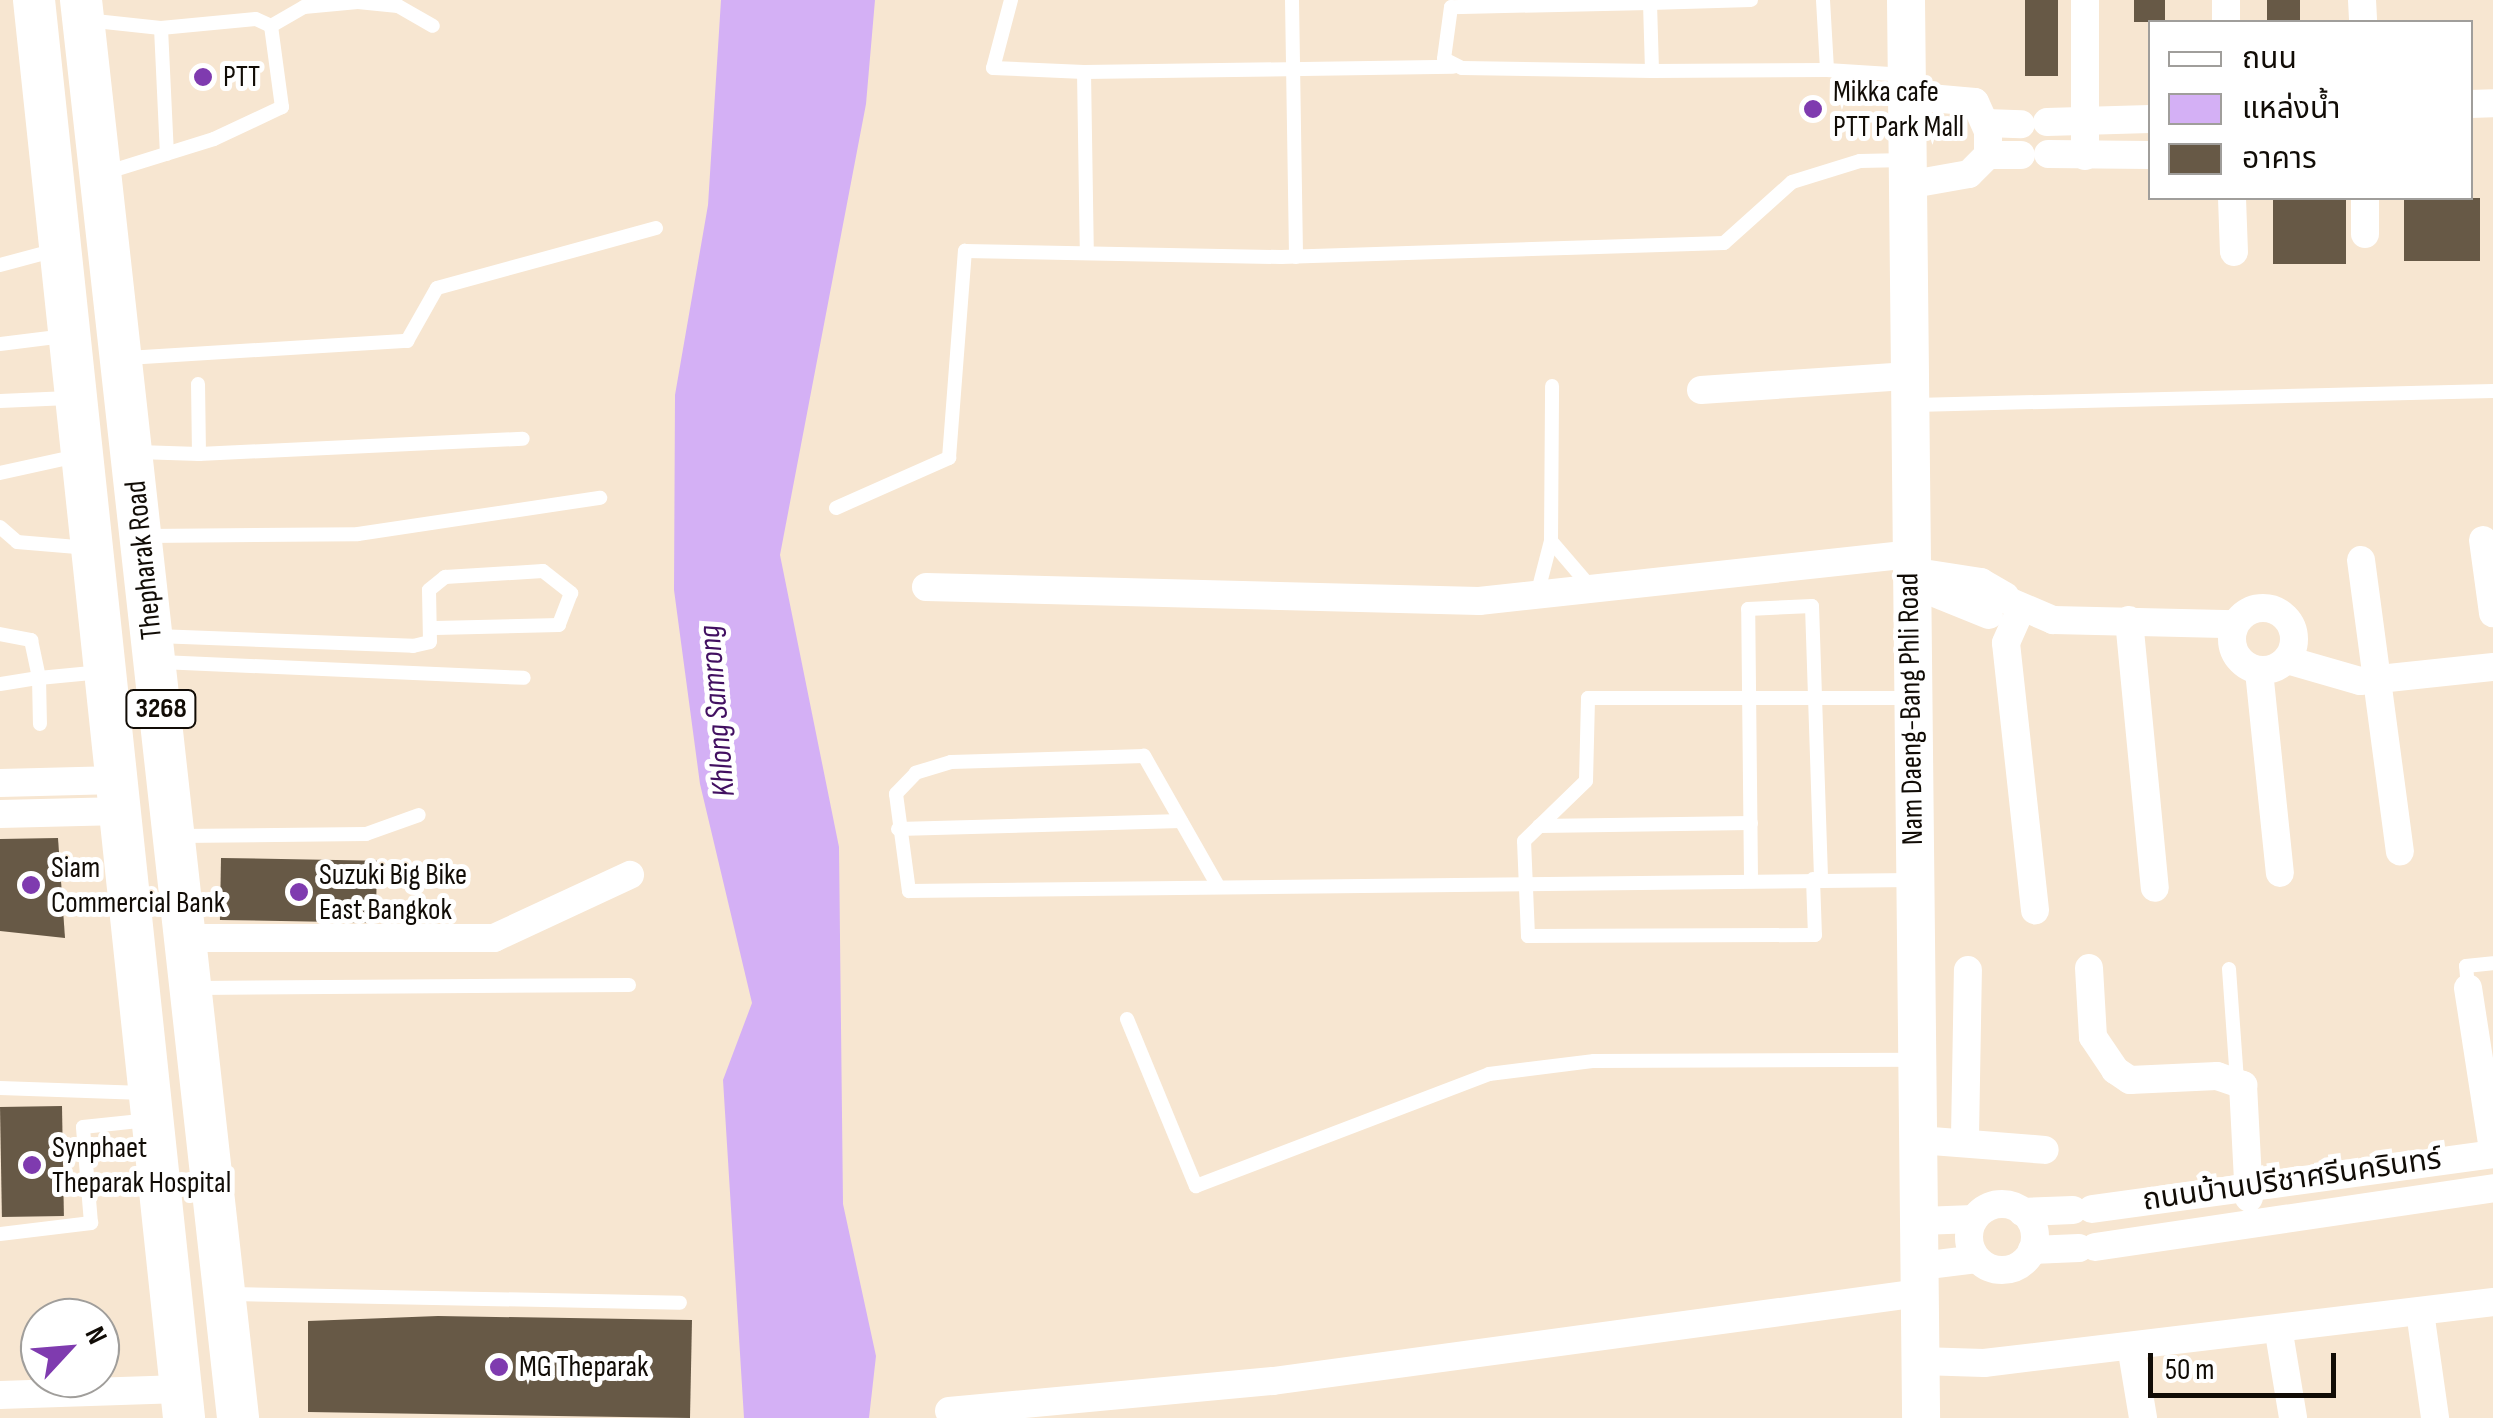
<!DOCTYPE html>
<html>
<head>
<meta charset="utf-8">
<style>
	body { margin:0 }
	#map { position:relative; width:2493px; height:1418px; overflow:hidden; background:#f7e6d1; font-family:"Sofia Sans Condensed","Noto Sans Thai",sans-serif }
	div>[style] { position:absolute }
	.water>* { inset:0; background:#d4b0f5 }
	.building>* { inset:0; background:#675946; transform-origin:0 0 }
	.lane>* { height:14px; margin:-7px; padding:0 7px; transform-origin:7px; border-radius:7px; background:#fff }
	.street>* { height:28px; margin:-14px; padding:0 14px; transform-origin:14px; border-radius:14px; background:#fff }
	.street>.ring { margin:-14px; padding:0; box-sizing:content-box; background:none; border:28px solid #fff; border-radius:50% }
	.secondary>* { height:38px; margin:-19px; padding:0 19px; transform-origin:19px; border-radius:19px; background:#fff }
	.primary>* { height:42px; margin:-21px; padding:0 21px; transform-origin:21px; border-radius:21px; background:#fff }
	.dots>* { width:28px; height:28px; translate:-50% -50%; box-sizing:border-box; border:5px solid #fff; border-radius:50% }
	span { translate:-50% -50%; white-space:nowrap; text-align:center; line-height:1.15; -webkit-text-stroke:10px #fff; paint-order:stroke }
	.shield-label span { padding:2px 8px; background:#fff; border:2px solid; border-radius:8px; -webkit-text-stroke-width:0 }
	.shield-label { font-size:28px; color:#110c06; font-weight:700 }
	.poi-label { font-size:30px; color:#110c06 }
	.left { translate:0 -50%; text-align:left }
	.street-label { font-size:30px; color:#110c06 }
	.water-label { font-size:32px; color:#421061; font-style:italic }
	.legend { position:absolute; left:2148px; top:20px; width:325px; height:180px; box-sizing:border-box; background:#fff; border:2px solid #a09e9b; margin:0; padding:12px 18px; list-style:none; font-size:30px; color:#110c06 }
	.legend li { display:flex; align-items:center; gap:20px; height:50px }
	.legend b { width:50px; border:2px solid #a09e9b }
	.north { position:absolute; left:20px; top:1298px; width:100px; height:100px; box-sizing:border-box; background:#fff; border:2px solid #a09e9b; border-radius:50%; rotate:64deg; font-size:28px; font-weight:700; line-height:40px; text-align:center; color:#110c06 }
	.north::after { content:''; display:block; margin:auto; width:35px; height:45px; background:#7f3baf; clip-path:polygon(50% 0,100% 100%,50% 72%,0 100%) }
	.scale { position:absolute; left:2148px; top:1353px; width:188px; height:45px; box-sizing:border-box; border:5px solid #110c06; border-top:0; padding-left:12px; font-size:30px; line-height:35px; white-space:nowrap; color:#110c06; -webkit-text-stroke:8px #fff; paint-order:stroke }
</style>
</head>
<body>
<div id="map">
	<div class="water">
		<div style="clip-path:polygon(721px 0,875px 0,866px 104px,780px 555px,839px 847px,843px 1204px,876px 1356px,869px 1418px,744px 1418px,723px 1080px,752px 1003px,700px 784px,674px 590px,675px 395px,708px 205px)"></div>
	</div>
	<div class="building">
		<div style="left:2025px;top:0;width:33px;height:76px"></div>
		<div style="left:2134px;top:0;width:31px;height:22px"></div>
		<div style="left:2267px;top:0;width:33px;height:22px"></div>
		<div style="left:2273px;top:198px;width:73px;height:66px"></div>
		<div style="left:2404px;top:198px;width:76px;height:63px"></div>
		<div style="clip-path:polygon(58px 838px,65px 938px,0 931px,0 839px)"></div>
		<div style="left:221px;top:858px;width:156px;height:62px;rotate:1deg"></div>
		<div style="left:62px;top:1106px;width:110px;height:62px;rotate:89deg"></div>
		<div style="clip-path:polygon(438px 1316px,692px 1320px,690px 1418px,308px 1412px,308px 1321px)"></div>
	</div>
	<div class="lane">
		<div style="left:1011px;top:0;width:70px;rotate:104.8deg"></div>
		<div style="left:993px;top:68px;width:91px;rotate:2.5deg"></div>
		<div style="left:1084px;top:72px;width:181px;rotate:89.1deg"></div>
		<div style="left:1292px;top:0;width:257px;rotate:89.1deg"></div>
		<div style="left:1751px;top:0;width:101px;rotate:178.3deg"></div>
		<div style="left:1650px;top:3px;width:68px;rotate:88.3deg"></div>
		<div style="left:1652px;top:71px;width:175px;rotate:-0.3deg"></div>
		<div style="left:1823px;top:0;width:70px;rotate:86.7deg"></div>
		<div style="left:1827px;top:70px;width:79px;rotate:3.6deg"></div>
		<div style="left:1650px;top:3px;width:199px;rotate:178.8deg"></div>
		<div style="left:1451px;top:7px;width:52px;rotate:97.7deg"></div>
		<div style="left:1444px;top:59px;width:20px;rotate:27deg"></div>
		<div style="left:1462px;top:68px;width:190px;rotate:0.9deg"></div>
		<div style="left:86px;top:20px;width:75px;rotate:6.1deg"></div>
		<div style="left:161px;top:28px;width:95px;rotate:-5.4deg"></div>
		<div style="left:256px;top:19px;width:17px;rotate:25deg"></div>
		<div style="left:271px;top:26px;width:82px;rotate:82.3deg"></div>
		<div style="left:282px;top:107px;width:75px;rotate:154.8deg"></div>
		<div style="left:214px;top:139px;width:114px;rotate:162.7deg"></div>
		<div style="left:271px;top:26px;width:38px;rotate:-30deg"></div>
		<div style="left:304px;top:7px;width:54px;rotate:-5.3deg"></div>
		<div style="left:358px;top:2px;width:40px;rotate:5.7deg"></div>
		<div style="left:398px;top:6px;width:40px;rotate:29.7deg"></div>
		<div style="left:161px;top:28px;width:126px;rotate:87.3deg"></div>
		<div style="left:1084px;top:72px;width:369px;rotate:-0.8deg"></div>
		<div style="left:0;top:265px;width:58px;rotate:-15deg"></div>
		<div style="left:0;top:344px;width:64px;rotate:-7.1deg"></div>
		<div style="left:127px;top:358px;width:281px;rotate:-3.5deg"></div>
		<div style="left:407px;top:341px;width:61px;rotate:-60.5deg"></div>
		<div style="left:437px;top:288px;width:227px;rotate:-15.3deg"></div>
		<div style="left:0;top:401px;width:69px;rotate:-2.5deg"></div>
		<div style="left:1915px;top:405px;width:578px;rotate:-1.39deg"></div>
		<div style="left:138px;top:452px;width:61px;rotate:1.9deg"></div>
		<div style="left:199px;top:454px;width:70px;rotate:-90.8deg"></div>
		<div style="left:199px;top:454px;width:324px;rotate:-2.7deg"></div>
		<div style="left:0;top:473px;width:79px;rotate:-12.4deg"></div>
		<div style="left:836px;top:508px;width:124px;rotate:-23.9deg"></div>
		<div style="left:949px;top:458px;width:208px;rotate:-85.6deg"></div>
		<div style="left:965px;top:251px;width:316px;rotate:1.1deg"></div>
		<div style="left:1281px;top:257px;width:443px;rotate:-1.8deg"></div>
		<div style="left:1724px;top:243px;width:91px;rotate:-41.9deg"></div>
		<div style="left:1792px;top:182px;width:71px;rotate:-17.2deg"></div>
		<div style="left:1860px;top:161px;width:46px;rotate:-1.2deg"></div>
		<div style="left:0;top:527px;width:23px;rotate:41deg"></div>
		<div style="left:17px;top:542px;width:72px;rotate:4.8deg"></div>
		<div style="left:147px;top:536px;width:211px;rotate:-0.5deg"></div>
		<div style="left:358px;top:534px;width:245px;rotate:-8.5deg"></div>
		<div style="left:1551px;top:541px;width:65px;rotate:49.4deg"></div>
		<div style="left:1537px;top:595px;width:56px;rotate:-75.5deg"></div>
		<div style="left:1551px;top:541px;width:155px;rotate:-89.6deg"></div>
		<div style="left:0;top:634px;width:32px;rotate:11deg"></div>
		<div style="left:31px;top:640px;width:39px;rotate:78deg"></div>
		<div style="left:39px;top:678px;width:63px;rotate:-5.4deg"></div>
		<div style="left:156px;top:636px;width:257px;rotate:2.2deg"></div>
		<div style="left:413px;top:646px;width:17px;rotate:-13deg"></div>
		<div style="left:430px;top:642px;width:52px;rotate:-91.1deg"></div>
		<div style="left:429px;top:590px;width:21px;rotate:-39deg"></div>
		<div style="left:445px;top:577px;width:98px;rotate:-3.5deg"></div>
		<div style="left:543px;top:571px;width:36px;rotate:38deg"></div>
		<div style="left:571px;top:593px;width:34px;rotate:111deg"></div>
		<div style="left:559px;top:625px;width:124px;rotate:178.6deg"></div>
		<div style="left:161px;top:662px;width:363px;rotate:2.5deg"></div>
		<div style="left:0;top:684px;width:39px;rotate:-9deg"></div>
		<div style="left:39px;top:678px;width:46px;rotate:88.8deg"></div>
		<div style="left:1539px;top:826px;width:212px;rotate:-0.8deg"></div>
		<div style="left:898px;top:829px;width:283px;rotate:-1.6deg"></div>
		<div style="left:180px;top:836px;width:186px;rotate:-0.6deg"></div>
		<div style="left:366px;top:834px;width:56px;rotate:-19.7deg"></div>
		<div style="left:1751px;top:878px;width:269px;rotate:-90.6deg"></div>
		<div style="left:1748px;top:609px;width:64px;rotate:-2.7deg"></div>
		<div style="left:1812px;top:606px;width:273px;rotate:88.1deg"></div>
		<div style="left:1813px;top:879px;width:56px;rotate:88deg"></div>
		<div style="left:1815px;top:935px;width:287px;rotate:179.8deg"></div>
		<div style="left:1528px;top:936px;width:95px;rotate:-92.4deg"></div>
		<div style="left:1524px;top:841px;width:86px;rotate:-44.1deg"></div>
		<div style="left:1586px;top:781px;width:83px;rotate:-88.6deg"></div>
		<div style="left:1588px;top:698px;width:321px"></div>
		<div style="left:1218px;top:886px;width:150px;rotate:-119.6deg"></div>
		<div style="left:1144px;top:756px;width:193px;rotate:178.2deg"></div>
		<div style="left:951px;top:762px;width:37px;rotate:163deg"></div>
		<div style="left:916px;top:773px;width:29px;rotate:134deg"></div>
		<div style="left:896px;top:794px;width:98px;rotate:82.4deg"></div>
		<div style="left:909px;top:891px;width:1003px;rotate:-0.63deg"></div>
		<div style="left:2229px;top:969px;width:112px;rotate:85.9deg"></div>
		<div style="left:197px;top:988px;width:432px;rotate:-0.4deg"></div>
		<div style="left:2468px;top:988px;width:22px;rotate:-95deg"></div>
		<div style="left:2466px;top:966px;width:27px;rotate:-6deg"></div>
		<div style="left:1127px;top:1019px;width:181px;rotate:67.6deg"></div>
		<div style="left:1196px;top:1186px;width:314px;rotate:-20.9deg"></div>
		<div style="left:1489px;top:1074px;width:106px;rotate:-7.1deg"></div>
		<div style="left:1594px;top:1061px;width:323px;rotate:-0.2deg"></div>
		<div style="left:0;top:1088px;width:144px;rotate:2deg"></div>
		<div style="left:0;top:1234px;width:92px;rotate:-6.9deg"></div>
		<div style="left:91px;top:1223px;width:96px;rotate:-94.8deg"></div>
		<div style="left:83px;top:1127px;width:65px;rotate:-6.1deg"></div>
		<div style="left:230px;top:1294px;width:450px;rotate:1.1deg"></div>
	</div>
	<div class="street">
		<div style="left:2226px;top:0;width:22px;rotate:90deg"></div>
		<div style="left:2362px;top:0;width:22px;rotate:87deg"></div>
		<div style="left:1907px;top:96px;width:68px;rotate:5deg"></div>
		<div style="left:1975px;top:102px;width:32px;rotate:66deg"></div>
		<div style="left:1988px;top:131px;width:24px;rotate:90deg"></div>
		<div style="left:1988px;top:155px;width:27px;rotate:135deg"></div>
		<div style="left:1969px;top:174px;width:63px;rotate:169.9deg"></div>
		<div style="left:2470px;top:104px;width:23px;rotate:-2deg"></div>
		<div style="left:2047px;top:122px;width:103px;rotate:-1.7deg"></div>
		<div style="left:1986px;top:123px;width:35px;rotate:2deg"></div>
		<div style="left:2048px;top:154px;width:102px;rotate:0.6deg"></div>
		<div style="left:1988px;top:155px;width:33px"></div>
		<div style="left:2085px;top:156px;width:156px;rotate:-90deg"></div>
		<div style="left:2232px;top:198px;width:54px;rotate:87.9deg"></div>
		<div style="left:2365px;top:198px;width:36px;rotate:90deg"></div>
		<div style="left:1701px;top:390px;width:208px;rotate:-3.9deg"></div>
		<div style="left:2483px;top:540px;width:74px;rotate:82.2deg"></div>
		<div style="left:2361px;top:560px;width:294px;rotate:82.4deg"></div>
		<div style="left:1910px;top:571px;width:72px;rotate:8.8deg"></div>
		<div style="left:1981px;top:582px;width:28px;rotate:30deg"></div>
		<div style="left:926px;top:587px;width:553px;rotate:1.45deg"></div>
		<div style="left:1479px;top:601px;width:434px;rotate:-6.2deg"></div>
		<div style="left:1937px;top:594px;width:56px;rotate:22deg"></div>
		<div style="left:2011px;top:602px;width:46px;rotate:23.2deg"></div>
		<div style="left:2053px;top:620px;width:182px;rotate:1.3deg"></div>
		<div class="ring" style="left:2232px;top:608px;width:34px;height:34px"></div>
		<div style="left:2021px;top:609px;width:37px;rotate:114deg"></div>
		<div style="left:2006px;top:643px;width:269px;rotate:83.8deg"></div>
		<div style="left:2129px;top:620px;width:269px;rotate:84.5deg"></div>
		<div style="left:2287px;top:660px;width:76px;rotate:16deg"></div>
		<div style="left:2360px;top:681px;width:134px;rotate:-6deg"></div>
		<div style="left:2259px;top:671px;width:203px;rotate:84.1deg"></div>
		<div style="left:0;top:783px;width:118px;rotate:-1.5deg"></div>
		<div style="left:0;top:814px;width:122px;rotate:-1.4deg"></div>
		<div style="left:185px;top:938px;width:309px"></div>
		<div style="left:494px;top:938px;width:150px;rotate:-24.9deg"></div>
		<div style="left:2089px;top:968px;width:69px;rotate:86.7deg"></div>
		<div style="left:2093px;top:1037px;width:40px;rotate:56deg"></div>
		<div style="left:2115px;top:1070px;width:18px;rotate:34deg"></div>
		<div style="left:2130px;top:1080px;width:87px;rotate:-2.6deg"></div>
		<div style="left:2217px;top:1076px;width:28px;rotate:19deg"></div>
		<div style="left:2243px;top:1085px;width:113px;rotate:87deg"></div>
		<div style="left:2468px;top:988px;width:163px;rotate:81.2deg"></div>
		<div style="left:1965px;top:1137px;width:167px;rotate:-89deg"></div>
		<div style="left:1919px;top:1140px;width:126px;rotate:4.5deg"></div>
		<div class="ring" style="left:1969px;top:1204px;width:38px;height:38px"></div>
		<div style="left:2092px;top:1209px;width:405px;rotate:-7.8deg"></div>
		<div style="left:2022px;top:1212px;width:51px;rotate:-2.2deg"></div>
		<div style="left:1921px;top:1221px;width:53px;rotate:-2.2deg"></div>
		<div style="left:2095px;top:1247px;width:402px;rotate:-8.4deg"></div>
		<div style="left:2032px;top:1250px;width:47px;rotate:-2.4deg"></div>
		<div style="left:1920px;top:1266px;width:57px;rotate:-7deg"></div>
		<div style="left:2420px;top:1312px;width:107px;rotate:81.9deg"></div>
		<div style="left:2279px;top:1333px;width:86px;rotate:80.6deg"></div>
		<div style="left:2131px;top:1346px;width:73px;rotate:80.5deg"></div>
		<div style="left:1920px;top:1361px;width:64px;rotate:1.8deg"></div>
		<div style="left:1984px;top:1363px;width:513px;rotate:-6.83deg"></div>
		<div style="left:0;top:1395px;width:181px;rotate:-1.9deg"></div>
		<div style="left:949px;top:1411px;width:325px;rotate:-5.3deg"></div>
		<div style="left:1273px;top:1381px;width:653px;rotate:-7.75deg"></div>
	</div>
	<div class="secondary">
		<div style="left:1906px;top:0;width:1418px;rotate:89.39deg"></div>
	</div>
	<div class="primary">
		<div style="left:34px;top:0;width:1426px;rotate:83.96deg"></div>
		<div style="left:81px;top:0;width:1427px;rotate:83.68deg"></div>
	</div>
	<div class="dots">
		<div style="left:203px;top:77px;background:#7f3baf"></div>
		<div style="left:1813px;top:109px;background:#7f3baf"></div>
		<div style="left:31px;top:885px;background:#7f3baf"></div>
		<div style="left:299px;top:892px;background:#7f3baf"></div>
		<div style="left:32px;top:1165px;background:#7f3baf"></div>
		<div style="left:499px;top:1367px;background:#7f3baf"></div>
	</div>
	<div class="shield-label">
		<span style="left:161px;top:709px">3268</span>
	</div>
	<div class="poi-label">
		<span class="left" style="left:223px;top:77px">PTT</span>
		<span class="left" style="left:1833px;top:109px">Mikka cafe<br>PTT Park Mall</span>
		<span class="left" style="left:51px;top:885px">Siam<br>Commercial Bank</span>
		<span class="left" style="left:319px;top:892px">Suzuki Big Bike<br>East Bangkok</span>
		<span class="left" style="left:52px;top:1165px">Synphaet<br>Theparak Hospital</span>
		<span class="left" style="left:519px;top:1367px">MG Theparak</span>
	</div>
	<div class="street-label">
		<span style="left:144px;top:560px;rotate:-96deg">Thepharak Road</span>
		<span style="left:1911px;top:709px;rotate:-91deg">Nam Daeng-Bang Phli Road</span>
		<span style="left:2292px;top:1180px;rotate:-8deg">ถนนบ้านปรีชาศรีนครินทร์</span>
	</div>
	<div class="water-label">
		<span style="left:718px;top:711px;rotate:-95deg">Khlong Samrong</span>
	</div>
	<ul class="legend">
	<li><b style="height:12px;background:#fff"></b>ถนน</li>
	<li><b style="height:28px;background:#d4b0f5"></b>แหล่งน้ำ</li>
	<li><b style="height:28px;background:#675946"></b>อาคาร</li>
	</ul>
	<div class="north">N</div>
	<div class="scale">50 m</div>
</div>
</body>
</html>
